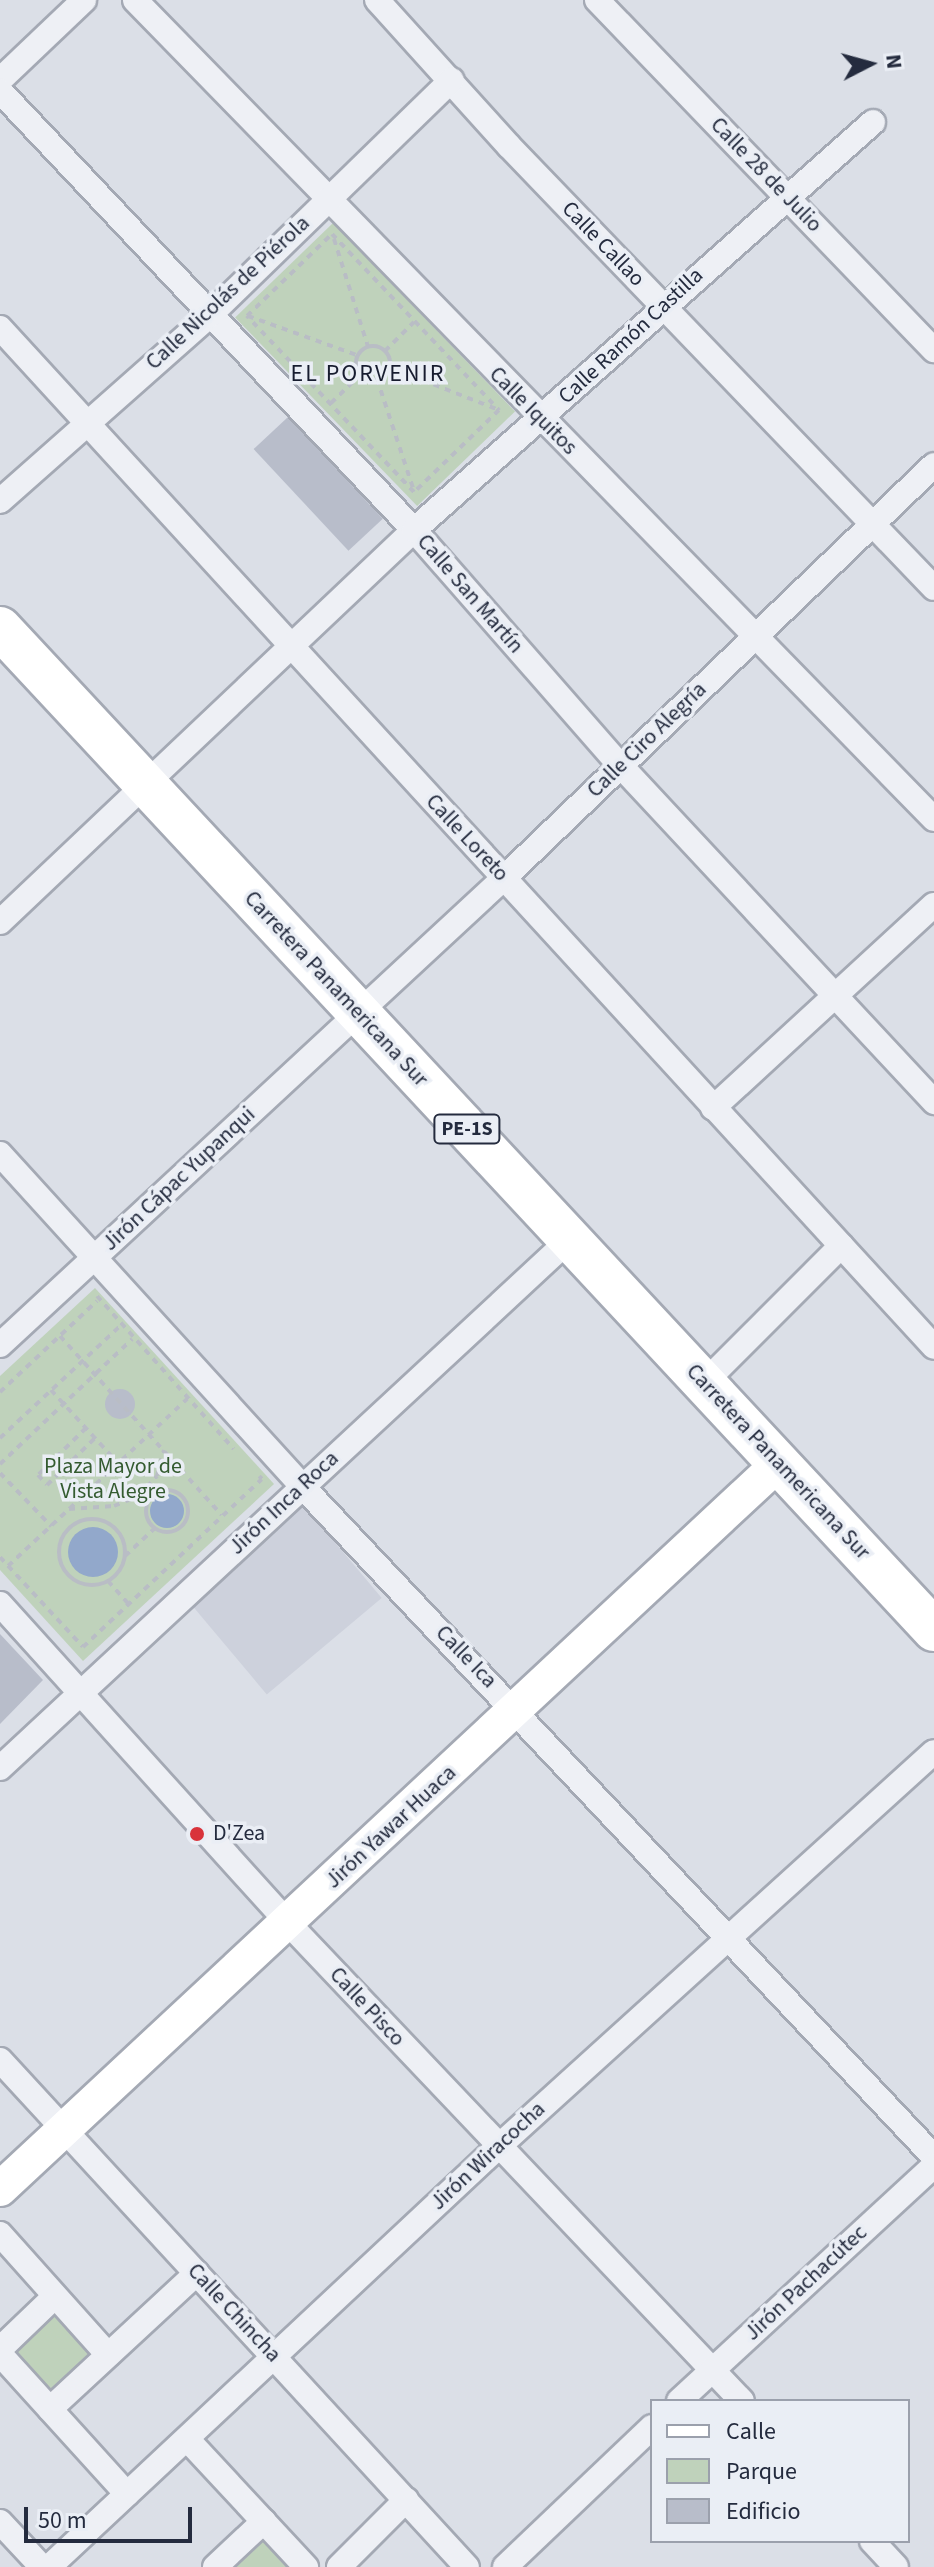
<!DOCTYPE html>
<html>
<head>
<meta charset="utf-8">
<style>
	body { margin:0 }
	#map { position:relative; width:934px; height:2567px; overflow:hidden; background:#dbdfe7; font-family:"Source Sans 3",sans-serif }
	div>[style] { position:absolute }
	.built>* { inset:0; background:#cdd1dc; transform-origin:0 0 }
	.green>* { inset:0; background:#bfd2bb; transform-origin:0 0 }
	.water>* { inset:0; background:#92a8cb }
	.round { border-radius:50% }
	.building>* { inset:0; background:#b8bdca; transform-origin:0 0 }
	.path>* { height:4px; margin-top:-2px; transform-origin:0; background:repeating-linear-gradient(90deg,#b9bdc5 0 6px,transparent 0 12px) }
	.path>.ring { margin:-2px; padding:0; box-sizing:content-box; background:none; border:4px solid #b9bdc5; border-radius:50% }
	.roads { filter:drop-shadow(2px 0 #a4a9b4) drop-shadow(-2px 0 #a4a9b4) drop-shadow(0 2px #a4a9b4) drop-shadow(0 -2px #a4a9b4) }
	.street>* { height:24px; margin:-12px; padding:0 12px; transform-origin:12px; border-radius:12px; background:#eef0f5 }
	.secondary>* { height:34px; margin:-17px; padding:0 17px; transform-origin:17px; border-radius:17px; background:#fff }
	.highway>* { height:42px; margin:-21px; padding:0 21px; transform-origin:21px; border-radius:21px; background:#fff }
	.dots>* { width:22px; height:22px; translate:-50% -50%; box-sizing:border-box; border:4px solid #eaeef5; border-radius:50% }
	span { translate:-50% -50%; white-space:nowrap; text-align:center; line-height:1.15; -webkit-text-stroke:7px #eaeef5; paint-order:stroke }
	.shield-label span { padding:2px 6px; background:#eaeef5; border:2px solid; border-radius:6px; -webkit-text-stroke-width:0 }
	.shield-label { font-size:20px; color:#242b3e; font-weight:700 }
	.street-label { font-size:22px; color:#242b3e }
	.park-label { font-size:22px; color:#345b30 }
	.poi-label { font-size:22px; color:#242b3e }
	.left { translate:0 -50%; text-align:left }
	.neighbourhood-label { font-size:24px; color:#171c2f; letter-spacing:2px }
	.legend { position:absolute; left:650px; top:2399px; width:260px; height:144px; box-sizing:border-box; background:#eaeef5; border:2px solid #9ba0ac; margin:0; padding:10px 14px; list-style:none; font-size:24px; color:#242b3e }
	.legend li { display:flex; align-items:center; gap:16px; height:40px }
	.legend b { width:40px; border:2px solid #9ba0ac }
	.north { position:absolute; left:830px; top:24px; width:80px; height:80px; -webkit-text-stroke:6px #eaeef5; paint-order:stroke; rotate:84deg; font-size:22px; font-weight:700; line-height:32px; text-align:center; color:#242b3e }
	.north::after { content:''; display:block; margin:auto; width:28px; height:36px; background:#242b3e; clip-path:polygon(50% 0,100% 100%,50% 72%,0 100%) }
	.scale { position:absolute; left:24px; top:2507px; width:168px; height:36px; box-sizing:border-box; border:4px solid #242b3e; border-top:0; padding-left:10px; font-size:24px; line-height:28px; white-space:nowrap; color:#242b3e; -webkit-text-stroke:6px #eaeef5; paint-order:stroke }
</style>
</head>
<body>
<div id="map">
	<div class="built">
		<div style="left:302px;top:1503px;width:124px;height:150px;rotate:50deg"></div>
	</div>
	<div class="green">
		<div style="left:333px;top:223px;width:262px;height:136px;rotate:46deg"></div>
		<div style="clip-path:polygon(95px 1288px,274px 1484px,83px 1661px,0 1570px,0 1376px)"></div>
		<div style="left:54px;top:2306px;width:66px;height:62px;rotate:48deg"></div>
		<div style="clip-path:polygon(267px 2533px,296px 2567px,229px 2567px)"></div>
	</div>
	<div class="water">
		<div class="round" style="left:150px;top:1494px;width:34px;height:34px"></div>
		<div class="round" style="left:68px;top:1527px;width:50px;height:50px"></div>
	</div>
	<div class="building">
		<div style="left:288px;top:417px;width:139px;height:47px;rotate:47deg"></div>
		<div class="round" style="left:105px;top:1389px;width:30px;height:30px"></div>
		<div style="clip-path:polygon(0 1634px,43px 1680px,0 1724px)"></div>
	</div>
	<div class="path">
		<div style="left:332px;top:234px;width:243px;rotate:46.5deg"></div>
		<div style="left:499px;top:410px;width:118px;rotate:136deg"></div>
		<div style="left:414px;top:492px;width:243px;rotate:-133.5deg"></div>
		<div style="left:247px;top:316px;width:118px;rotate:-44deg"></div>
		<div style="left:334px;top:239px;width:113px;rotate:72.5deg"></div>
		<div style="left:248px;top:316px;width:118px;rotate:19.8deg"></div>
		<div class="ring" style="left:356px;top:346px;width:30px;height:30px"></div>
		<div style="left:385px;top:351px;width:41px;rotate:-45deg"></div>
		<div style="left:389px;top:367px;width:115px;rotate:21.4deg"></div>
		<div style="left:377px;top:379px;width:118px;rotate:71.7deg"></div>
		<div style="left:331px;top:403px;width:42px;rotate:-44deg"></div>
		<div style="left:97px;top:1296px;width:205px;rotate:48.2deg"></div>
		<div style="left:60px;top:1336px;width:241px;rotate:47.9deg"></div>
		<div style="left:51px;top:1390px;width:99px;rotate:47.5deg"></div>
		<div style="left:0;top:1392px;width:133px;rotate:-43.2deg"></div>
		<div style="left:86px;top:1428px;width:67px;rotate:135.6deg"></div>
		<div style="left:38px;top:1475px;width:13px;rotate:48deg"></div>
		<div style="left:47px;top:1485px;width:67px;rotate:-44.4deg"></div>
		<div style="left:0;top:1438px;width:164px;rotate:-43deg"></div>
		<div style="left:0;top:1464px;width:182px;rotate:-43.4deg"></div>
		<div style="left:0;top:1473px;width:74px;rotate:46.1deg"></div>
		<div class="ring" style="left:146px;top:1490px;width:38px;height:38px"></div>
		<div style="left:69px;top:1509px;width:45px;rotate:-3.8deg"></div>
		<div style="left:114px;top:1506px;width:27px;rotate:-22deg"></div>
		<div style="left:139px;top:1496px;width:27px;rotate:-48deg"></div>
		<div style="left:157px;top:1476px;width:27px;rotate:-75deg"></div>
		<div class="ring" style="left:59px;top:1519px;width:62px;height:62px"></div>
		<div style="left:125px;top:1556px;width:41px;rotate:-43deg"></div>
		<div style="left:0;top:1557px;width:122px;rotate:47.3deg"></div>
		<div style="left:83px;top:1647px;width:245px;rotate:-43.2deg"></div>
		<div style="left:262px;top:1479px;width:4px;rotate:-135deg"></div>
		<div style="left:8px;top:1566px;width:245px;rotate:-43deg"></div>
		<div style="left:108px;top:1581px;width:31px;rotate:48deg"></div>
	</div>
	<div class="roads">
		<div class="street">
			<div style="left:135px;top:0;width:1144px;rotate:45.71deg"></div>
			<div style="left:377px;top:0;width:197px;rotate:47.9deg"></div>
			<div style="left:509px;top:146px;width:613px;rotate:46.12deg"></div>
			<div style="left:597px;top:0;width:486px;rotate:46.1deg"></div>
			<div style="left:0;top:80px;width:116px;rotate:-43.6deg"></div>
			<div style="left:0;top:91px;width:603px;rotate:46.68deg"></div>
			<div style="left:414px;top:530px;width:313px;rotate:48.8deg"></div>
			<div style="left:620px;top:765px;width:461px;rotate:47deg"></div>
			<div style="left:0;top:328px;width:1382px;rotate:47.49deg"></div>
			<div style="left:0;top:501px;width:281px;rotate:-41.5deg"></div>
			<div style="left:210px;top:315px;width:337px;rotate:-44.2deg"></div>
			<div style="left:0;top:922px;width:570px;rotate:-43.44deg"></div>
			<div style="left:414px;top:530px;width:614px;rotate:-41.63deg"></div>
			<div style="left:713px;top:1108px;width:300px;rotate:-42.6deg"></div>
			<div style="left:0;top:1154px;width:449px;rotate:47.7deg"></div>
			<div style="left:302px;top:1486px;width:922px;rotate:46.71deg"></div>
			<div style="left:0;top:1345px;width:687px;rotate:-42.82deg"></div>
			<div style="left:504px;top:878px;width:596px;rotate:-43.84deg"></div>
			<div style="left:704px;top:1383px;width:194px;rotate:-45deg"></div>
			<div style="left:0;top:1604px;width:430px;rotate:47.9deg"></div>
			<div style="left:288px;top:1923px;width:659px;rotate:46.48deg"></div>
			<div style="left:0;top:1768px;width:778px;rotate:-42.86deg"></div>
			<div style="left:0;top:2060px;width:689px;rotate:47.35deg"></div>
			<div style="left:0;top:2234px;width:162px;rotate:48.2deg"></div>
			<div style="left:0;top:2349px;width:76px;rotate:-43.9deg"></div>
			<div style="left:0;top:2354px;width:189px;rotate:47.8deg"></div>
			<div style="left:679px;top:2401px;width:347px;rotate:-42.7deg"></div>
			<div style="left:50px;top:2409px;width:200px;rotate:-42.8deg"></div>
			<div style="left:187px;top:2439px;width:175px;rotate:47.1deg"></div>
			<div style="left:0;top:2522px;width:62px;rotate:47deg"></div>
			<div style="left:872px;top:2541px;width:35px;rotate:47deg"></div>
			<div style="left:49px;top:2567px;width:615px;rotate:-43.09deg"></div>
			<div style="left:498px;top:2147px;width:588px;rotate:-42.18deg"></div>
			<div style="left:215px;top:2567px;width:67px;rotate:-43.2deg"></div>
			<div style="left:339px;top:2567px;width:95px;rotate:-45deg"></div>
			<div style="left:505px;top:2567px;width:203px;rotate:-43.6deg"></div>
		</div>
		<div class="secondary">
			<div style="left:0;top:2189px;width:1065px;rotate:-42.98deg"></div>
		</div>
		<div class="highway">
			<div style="left:0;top:628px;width:1370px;rotate:47.01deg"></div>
		</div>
	</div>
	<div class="dots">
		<div style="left:197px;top:1834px;background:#d9333b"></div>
	</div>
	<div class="shield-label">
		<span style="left:467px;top:1129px">PE-1S</span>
	</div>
	<div class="street-label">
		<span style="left:766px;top:175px;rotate:46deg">Calle 28 de Julio</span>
		<span style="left:603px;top:244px;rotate:46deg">Calle Callao</span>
		<span style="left:228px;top:293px;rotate:-43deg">Calle Nicolás de Piérola</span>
		<span style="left:631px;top:336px;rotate:-43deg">Calle Ramón Castilla</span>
		<span style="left:533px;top:411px;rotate:45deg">Calle Iquitos</span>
		<span style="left:470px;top:594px;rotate:49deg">Calle San Martín</span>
		<span style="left:647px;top:740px;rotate:-44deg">Calle Ciro Alegría</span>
		<span style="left:467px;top:838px;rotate:47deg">Calle Loreto</span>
		<span style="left:336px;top:989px;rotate:47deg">Carretera Panamericana Sur</span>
		<span style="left:179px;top:1179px;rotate:-43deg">Jirón Cápac Yupanqui</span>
		<span style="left:778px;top:1462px;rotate:47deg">Carretera Panamericana Sur</span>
		<span style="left:284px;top:1503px;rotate:-43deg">Jirón Inca Roca</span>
		<span style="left:466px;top:1657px;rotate:46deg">Calle Ica</span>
		<span style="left:391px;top:1827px;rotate:-43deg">Jirón Yawar Huaca</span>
		<span style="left:367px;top:2007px;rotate:47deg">Calle Pisco</span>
		<span style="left:488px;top:2156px;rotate:-43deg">Jirón Wiracocha</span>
		<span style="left:806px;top:2283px;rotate:-43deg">Jirón Pachacútec</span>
		<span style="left:234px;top:2313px;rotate:47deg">Calle Chincha</span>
	</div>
	<div class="park-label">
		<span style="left:113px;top:1479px">Plaza Mayor de<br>Vista Alegre</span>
	</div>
	<div class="poi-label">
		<span class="left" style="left:213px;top:1834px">D'Zea</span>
	</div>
	<div class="neighbourhood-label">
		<span style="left:368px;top:374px">EL PORVENIR</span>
	</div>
	<ul class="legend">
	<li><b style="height:10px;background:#fff"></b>Calle</li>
	<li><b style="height:22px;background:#bfd2bb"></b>Parque</li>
	<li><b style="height:22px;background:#b8bdca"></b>Edificio</li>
	</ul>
	<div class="north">N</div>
	<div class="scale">50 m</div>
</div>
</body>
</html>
